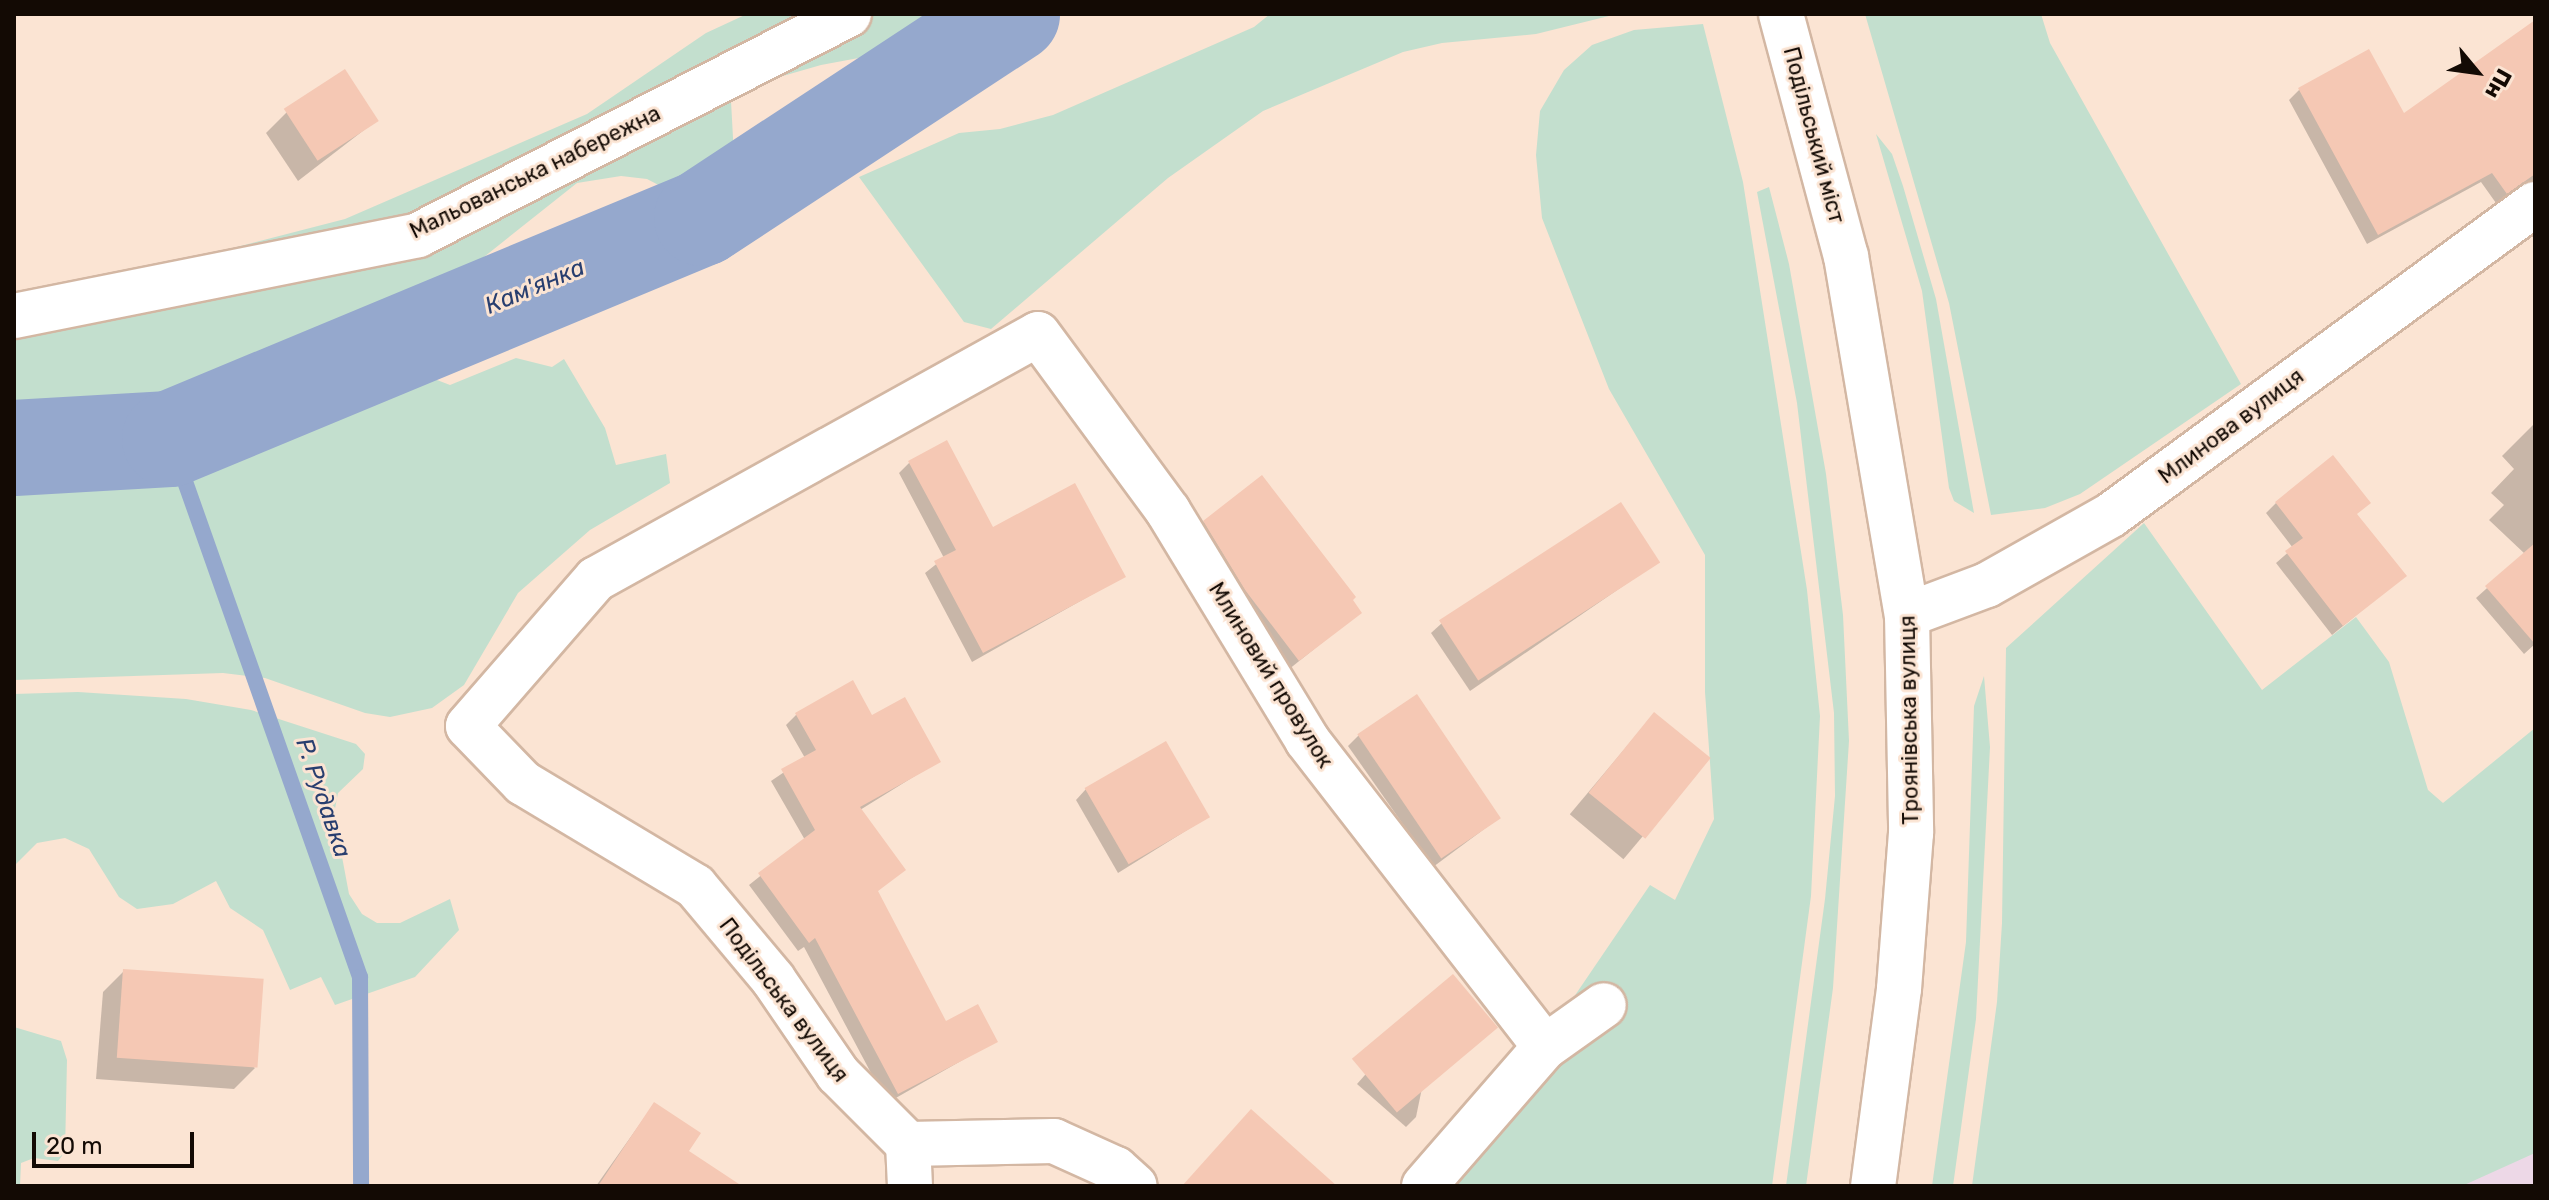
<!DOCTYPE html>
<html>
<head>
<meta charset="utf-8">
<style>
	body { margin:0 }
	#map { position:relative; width:2549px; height:1200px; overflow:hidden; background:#fbe4d3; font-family:Rubik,sans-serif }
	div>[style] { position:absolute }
	.commercial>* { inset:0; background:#edd8e7 }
	.green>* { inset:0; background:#c3dfce }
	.shadow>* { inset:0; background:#0003; transform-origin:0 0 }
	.stream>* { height:16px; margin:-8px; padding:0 8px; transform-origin:8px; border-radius:8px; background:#95a8cd }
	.river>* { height:96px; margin:-48px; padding:0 48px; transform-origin:48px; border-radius:48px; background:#95a8cd }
	.building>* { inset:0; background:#f5c8b4; transform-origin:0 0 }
	.roads { filter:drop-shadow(2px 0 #d3b7a3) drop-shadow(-2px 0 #d3b7a3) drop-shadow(0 2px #d3b7a3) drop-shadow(0 -2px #d3b7a3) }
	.minor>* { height:44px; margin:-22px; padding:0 22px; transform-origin:22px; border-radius:22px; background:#fff }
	span { translate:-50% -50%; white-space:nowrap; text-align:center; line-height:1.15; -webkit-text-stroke:6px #fbe4d3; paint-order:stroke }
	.street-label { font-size:22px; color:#130a04 }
	.water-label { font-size:24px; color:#283e6f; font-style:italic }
	.frame { position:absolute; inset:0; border:16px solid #130a04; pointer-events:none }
	.north { position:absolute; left:2437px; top:32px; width:80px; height:80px; -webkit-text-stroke:6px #fbe4d3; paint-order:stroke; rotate:119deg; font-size:22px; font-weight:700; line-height:32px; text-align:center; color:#130a04 }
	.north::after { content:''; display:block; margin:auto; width:28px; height:36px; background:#130a04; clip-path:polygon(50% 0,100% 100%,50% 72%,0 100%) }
	.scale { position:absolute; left:32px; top:1132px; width:162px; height:36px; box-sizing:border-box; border:4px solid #130a04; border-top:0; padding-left:10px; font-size:24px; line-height:28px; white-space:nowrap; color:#130a04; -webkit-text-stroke:6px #fbe4d3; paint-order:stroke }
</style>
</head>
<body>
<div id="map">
	<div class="commercial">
		<div style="clip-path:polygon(2535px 1152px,2535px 1186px,2464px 1186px,2473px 1178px)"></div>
	</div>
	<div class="green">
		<div style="clip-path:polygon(747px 14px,1008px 14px,966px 38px,821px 65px,738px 89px,731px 101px,734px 156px,724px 174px,694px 191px,668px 190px,647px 179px,621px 176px,577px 183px,455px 280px,256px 372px,167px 396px,14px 405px,14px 293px,194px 258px,345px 219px,587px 114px,706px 33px)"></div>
		<div style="clip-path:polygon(1270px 14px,1617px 14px,1536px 34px,1442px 43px,1403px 52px,1263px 111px,1168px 178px,991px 329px,964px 322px,859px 177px,959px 133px,1000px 129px,1053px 115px,1254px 27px)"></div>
		<div style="clip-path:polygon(1865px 14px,2041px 14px,2050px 43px,2241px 384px,2080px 494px,2045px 508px,1991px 515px,1949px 303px)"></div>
		<div style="clip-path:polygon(1703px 24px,1743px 182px,1807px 590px,1820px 716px,1811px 896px,1772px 1186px,1452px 1186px,1541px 1083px,1563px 1013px,1650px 885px,1675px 900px,1714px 819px,1705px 692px,1705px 555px,1609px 389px,1542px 218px,1536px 155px,1540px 111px,1564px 70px,1592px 45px,1634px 30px)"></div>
		<div style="clip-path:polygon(1876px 134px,1892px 154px,1903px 186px,1936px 299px,1974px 513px,1954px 501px,1949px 488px,1922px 291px)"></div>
		<div style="clip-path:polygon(1769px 187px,1789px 264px,1826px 474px,1843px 615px,1849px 741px,1833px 988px,1806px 1186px,1786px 1186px,1825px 899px,1835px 796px,1834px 713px,1797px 403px,1757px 192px)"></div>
		<div style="clip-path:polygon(516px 358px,552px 367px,564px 359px,605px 428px,616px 465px,666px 454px,670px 483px,590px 530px,518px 593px,464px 685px,432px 708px,390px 717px,365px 713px,265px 678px,223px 673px,14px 680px,14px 473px,160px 476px,209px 467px,376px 397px,410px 378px,424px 375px,450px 385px)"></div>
		<div style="clip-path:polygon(2144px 523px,2262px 690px,2356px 617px,2389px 662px,2428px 790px,2443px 803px,2535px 728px,2535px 1153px,2462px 1186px,1972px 1186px,1997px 1002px,2002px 923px,2006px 648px)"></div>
		<div style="clip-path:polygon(1984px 676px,1990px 747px,1976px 1019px,1953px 1186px,1932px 1186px,1966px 942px,1974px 706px)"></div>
		<div style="clip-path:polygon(78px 692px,186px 699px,251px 710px,356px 744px,365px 754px,363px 769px,338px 793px,334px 814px,349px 894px,362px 914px,377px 923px,400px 923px,450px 899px,459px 930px,415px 977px,335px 1005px,321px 977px,290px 990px,263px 930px,230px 908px,216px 881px,173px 904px,137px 909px,119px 897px,89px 849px,65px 838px,37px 843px,14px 866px,14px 694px)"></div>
		<div style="clip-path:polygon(14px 1027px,61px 1041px,67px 1060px,65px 1152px,58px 1161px,34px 1158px,21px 1163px,20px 1186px,14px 1186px)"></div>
	</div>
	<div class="shadow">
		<div style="clip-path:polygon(2535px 24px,2535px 191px,2519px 189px,2496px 203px,2481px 182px,2367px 244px,2289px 100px,2300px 89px,2403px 116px)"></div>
		<div style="clip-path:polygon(287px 112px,377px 120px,298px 181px,266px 133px)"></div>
		<div style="clip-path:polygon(2535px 423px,2535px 644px,2524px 654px,2476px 598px,2525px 554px,2489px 520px,2504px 505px,2491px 493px,2514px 469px,2502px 456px)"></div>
		<div style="clip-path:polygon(910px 462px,992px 529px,1123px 577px,972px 662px,925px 573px,944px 558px,899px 473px)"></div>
		<div style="clip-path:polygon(2276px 503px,2355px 515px,2404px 576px,2332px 635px,2276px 563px,2293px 548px,2266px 513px)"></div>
		<div style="clip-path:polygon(1204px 522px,1350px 600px,1359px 613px,1288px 670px,1194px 532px)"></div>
		<div style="clip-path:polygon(1658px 562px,1470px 691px,1431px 633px,1442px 623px)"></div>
		<div style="left:1654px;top:714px;width:70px;height:131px;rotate:40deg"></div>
		<div style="clip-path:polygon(796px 715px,872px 718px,939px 761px,860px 810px,903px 870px,876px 892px,945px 1024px,996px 1041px,887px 1103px,804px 947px,798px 951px,749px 885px,805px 840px,771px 781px,805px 758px,786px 725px)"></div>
		<div style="clip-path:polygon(1359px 735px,1499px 818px,1433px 867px,1348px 746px)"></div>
		<div style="clip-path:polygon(1086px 789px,1208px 817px,1118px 873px,1076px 800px)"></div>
		<div style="clip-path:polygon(124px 971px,255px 1068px,234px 1089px,96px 1079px,103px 992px)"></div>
		<div style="clip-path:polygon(1443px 987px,1416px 1117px,1406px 1127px,1357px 1084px)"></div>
		<div style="clip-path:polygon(654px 1104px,686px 1152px,719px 1186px,596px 1186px)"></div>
	</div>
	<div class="stream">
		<div style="left:170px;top:439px;width:571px;rotate:70.55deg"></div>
		<div style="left:360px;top:977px;width:209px;rotate:89.7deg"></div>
	</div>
	<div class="river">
		<div style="left:14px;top:448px;width:156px;rotate:-3.3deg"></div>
		<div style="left:170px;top:439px;width:576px;rotate:-22.56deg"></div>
		<div style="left:702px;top:218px;width:371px;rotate:-33.3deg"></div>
	</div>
	<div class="building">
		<div style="clip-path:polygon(2535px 20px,2535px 174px,2507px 194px,2492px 173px,2378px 235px,2298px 88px,2369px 49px,2404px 113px)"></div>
		<div style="left:345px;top:69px;width:62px;height:73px;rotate:57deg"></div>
		<div style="clip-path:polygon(947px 440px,993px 527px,1075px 483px,1126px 577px,983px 653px,934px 561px,956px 550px,908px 461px)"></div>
		<div style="clip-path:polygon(2333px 455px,2371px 503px,2357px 514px,2407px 576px,2343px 626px,2285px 551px,2303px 538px,2275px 502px)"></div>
		<div style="clip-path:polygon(1262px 475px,1356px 597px,1353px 600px,1362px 613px,1299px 661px,1245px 590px,1203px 521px)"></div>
		<div style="left:1621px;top:502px;width:72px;height:217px;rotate:57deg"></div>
		<div style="clip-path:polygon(2535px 543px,2535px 644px,2485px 586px)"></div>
		<div style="clip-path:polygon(853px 680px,872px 715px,905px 697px,941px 762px,860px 807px,906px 870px,878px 891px,946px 1021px,978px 1004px,998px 1042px,898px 1094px,815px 938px,809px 943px,758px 873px,815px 830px,781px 769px,816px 750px,795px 713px)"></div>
		<div style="left:1417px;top:694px;width:150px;height:72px;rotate:56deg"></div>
		<div style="left:1654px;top:712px;width:73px;height:104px;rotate:39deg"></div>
		<div style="left:1166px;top:741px;width:88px;height:94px;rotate:60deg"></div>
		<div style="left:123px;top:969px;width:141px;height:89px;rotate:4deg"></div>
		<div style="left:1453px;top:974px;width:70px;height:132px;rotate:50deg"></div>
		<div style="clip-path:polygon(654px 1102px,701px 1133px,689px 1151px,742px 1186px,598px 1186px)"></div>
		<div style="clip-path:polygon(1251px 1109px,1337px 1186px,1182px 1186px)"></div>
	</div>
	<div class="roads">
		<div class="minor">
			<div style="left:1781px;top:14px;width:251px;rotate:75deg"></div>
			<div style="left:1846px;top:256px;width:364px;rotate:80.4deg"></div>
			<div style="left:1907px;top:615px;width:218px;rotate:88.9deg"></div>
			<div style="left:1911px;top:833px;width:156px;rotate:94.4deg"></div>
			<div style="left:1899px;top:989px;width:199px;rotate:97.5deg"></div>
			<div style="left:14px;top:316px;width:412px;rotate:-11.3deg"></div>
			<div style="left:418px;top:235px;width:484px;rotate:-27.1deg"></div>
			<div style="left:1907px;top:615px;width:85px;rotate:-20.6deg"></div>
			<div style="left:1987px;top:585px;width:142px;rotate:-29.4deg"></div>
			<div style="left:2111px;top:515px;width:526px;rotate:-36.26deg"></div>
			<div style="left:908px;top:1144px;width:146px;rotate:-1.2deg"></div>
			<div style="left:1054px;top:1141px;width:68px;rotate:24.3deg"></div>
			<div style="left:1116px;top:1169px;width:25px;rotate:42deg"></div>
			<div style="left:910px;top:1186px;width:42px;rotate:-92.7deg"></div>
			<div style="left:908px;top:1144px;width:99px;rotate:-135deg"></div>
			<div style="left:838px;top:1074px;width:115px;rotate:-124.4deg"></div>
			<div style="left:773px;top:979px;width:121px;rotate:-130deg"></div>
			<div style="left:695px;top:886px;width:200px;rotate:-149.1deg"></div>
			<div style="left:523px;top:783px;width:79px;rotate:-134deg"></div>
			<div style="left:468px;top:726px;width:195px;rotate:-49deg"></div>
			<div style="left:596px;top:579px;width:505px;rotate:-29deg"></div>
			<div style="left:1038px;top:334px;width:220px;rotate:53.7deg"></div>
			<div style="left:1168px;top:511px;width:268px;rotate:58.7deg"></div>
			<div style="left:1307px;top:740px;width:388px;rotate:52.2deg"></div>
			<div style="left:1424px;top:1186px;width:184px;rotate:-49deg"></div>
			<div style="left:1545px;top:1047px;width:72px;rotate:-35.4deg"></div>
		</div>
	</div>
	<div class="street-label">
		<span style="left:1814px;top:135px;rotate:75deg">Подільський міст</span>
		<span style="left:535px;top:172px;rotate:-26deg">Мальованська набережна</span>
		<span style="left:2231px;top:426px;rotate:-37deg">Млинова вулиця</span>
		<span style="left:1271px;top:675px;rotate:58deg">Млиновий провулок</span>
		<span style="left:1909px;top:720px;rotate:-91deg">Троянівська вулиця</span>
		<span style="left:784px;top:1000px;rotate:53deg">Подільська вулиця</span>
	</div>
	<div class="water-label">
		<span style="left:535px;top:287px;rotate:-23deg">Кам'янка</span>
		<span style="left:323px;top:798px;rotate:71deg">Р. Рудавка</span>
	</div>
	<div class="frame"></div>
	<div class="north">Пн</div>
	<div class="scale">20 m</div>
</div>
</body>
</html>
